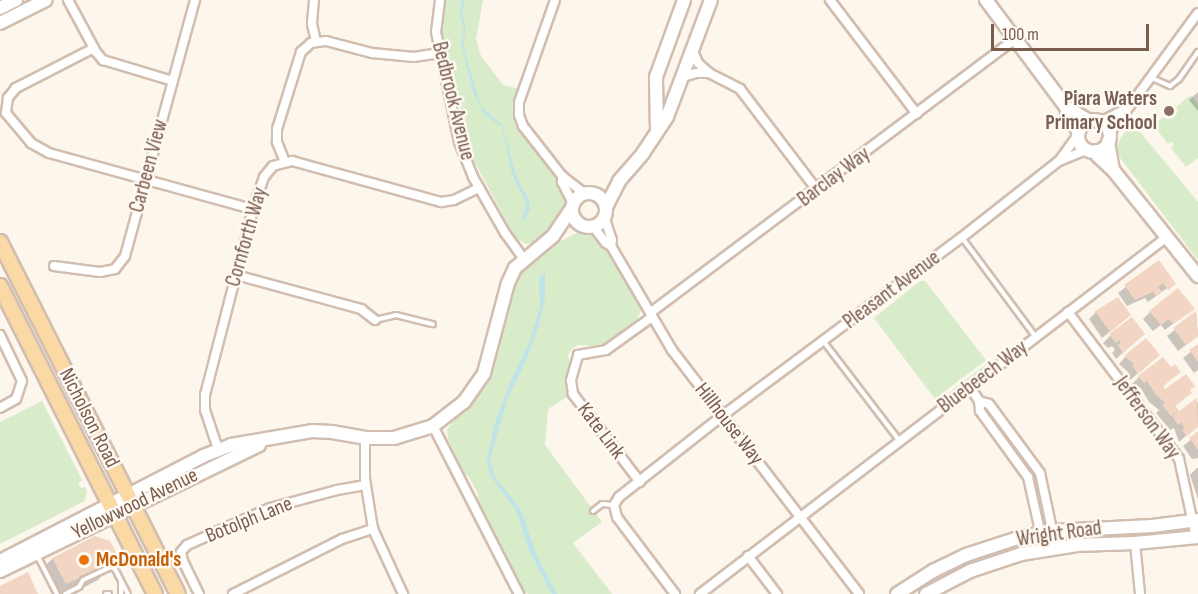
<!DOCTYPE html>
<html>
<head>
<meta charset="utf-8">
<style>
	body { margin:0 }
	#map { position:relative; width:1198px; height:594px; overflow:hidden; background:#fdf6ec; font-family:"Sofia Sans Condensed",sans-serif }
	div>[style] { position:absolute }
	.green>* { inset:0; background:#d8ecc9 }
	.water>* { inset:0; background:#bfe3e8 }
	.shadow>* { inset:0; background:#0003 }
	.building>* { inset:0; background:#f3d5c3 }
	.roads { filter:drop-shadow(2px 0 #d1beb0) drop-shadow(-2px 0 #d1beb0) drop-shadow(0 2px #d1beb0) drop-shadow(0 -2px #d1beb0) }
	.lane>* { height:4px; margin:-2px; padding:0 2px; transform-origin:2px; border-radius:2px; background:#fff }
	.street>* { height:8px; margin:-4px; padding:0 4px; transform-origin:4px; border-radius:4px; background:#fff }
	.secondary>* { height:12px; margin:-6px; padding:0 6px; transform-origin:6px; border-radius:6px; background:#fff }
	.secondary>.ring { margin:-6px; padding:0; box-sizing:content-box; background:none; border:12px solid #fff; border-radius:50% }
	.primary>* { height:14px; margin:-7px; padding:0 7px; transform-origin:7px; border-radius:7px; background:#fbd9a5 }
	.dots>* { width:16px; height:16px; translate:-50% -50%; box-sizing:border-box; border:3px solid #fffaf3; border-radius:50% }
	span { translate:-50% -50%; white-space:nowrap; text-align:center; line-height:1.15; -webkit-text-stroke:5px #fffaf3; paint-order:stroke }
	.education-label { font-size:21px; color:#785e54; font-weight:700 }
	.right { translate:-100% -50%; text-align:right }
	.street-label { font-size:21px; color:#7a5c4d }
	.food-label { font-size:21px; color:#c56008; font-weight:700 }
	.left { translate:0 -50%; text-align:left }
	.scale { position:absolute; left:991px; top:24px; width:158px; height:27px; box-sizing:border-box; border:3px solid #7a5c4d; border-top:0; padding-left:8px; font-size:18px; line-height:21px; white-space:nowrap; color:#7a5c4d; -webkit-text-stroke:4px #fffaf3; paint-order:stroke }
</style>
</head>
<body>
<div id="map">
	<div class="green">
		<div style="clip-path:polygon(445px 0,483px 0,476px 39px,481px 56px,503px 85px,519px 89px,514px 109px,518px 125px,557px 177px,568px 199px,568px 205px,563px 218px,539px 242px,526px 244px,515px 238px,464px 142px,454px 82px,442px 33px,441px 13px)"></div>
		<div style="clip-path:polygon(1191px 95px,1198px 104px,1198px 158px,1186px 167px,1171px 148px,1174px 145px,1172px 141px,1168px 144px,1153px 125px)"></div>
		<div style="clip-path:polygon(1131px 121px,1198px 202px,1198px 260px,1114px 150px)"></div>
		<div style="clip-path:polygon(579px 232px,593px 236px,609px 253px,642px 307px,635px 326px,606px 347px,578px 345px,572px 349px,568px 355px,571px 368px,567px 383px,570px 395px,548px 409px,545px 445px,602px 522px,573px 543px,612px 594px,529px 594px,522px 591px,477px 501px,478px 494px,469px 477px,463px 472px,448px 439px,447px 429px,481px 390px,492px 367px,512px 285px,522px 268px,543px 250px)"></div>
		<div style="clip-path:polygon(918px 276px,922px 276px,870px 315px,871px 312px)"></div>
		<div style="clip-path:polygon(920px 281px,925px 281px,986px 360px,935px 399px,874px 318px)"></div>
		<div style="clip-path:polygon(989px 362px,988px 367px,941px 403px,935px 403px)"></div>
		<div style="clip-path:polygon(42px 401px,82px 480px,78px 483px,81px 488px,85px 487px,87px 492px,85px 501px,0 544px,0 422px)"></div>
	</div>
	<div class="water">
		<div style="clip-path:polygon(465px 0,462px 14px,466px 31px,463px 40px,465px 52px,481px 107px,502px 125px,517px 178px,529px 200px,530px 209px,525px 221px,522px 219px,527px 205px,512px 174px,502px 127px,484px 114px,473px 92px,461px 42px,464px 31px,460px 14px,461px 1px)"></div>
		<div style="clip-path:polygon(545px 273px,545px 298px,539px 325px,528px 356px,507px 400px,490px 460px,495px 477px,521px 510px,537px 556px,557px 594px,552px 594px,546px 583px,529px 550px,517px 512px,489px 474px,487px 461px,495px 422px,511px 380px,528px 345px,540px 308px,539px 277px)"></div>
	</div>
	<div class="shadow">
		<div style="clip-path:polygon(1198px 92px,1198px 111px,1189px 100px)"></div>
		<div style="clip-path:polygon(1158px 262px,1174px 283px,1148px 302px,1145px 298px,1127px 306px,1118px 293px)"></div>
		<div style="clip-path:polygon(1193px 309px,1165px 330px,1161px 325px,1153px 331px,1143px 319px,1150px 312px)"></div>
		<div style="clip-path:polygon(1096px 312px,1122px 322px,1102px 338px,1089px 319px)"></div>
		<div style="clip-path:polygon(1196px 313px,1198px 336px,1178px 351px,1167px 336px)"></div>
		<div style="clip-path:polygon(1110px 336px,1136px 341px,1116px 359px,1112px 353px,1115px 350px,1112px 346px,1108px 348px,1103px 343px)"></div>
		<div style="clip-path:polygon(1198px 346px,1198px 370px,1194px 373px,1183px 358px)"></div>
		<div style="clip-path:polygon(1125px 357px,1151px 362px,1130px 380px,1126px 374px,1128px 372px,1119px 364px)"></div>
		<div style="clip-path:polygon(1170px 369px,1179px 372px,1162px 387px,1164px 391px,1188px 390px,1190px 393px,1174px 407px,1179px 413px,1198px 402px,1198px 425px,1179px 442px,1174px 428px,1170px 430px,1156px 413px,1159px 410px,1149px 402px,1140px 387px,1136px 389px,1132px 384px,1139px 377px)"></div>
		<div style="clip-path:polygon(1198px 434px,1198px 458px,1192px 459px,1183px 446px)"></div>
		<div style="clip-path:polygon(1197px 468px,1198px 468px,1198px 499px,1190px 475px)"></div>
		<div style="clip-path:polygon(117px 558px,98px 580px,77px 591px,74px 585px,56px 593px,43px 568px,52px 559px)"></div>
	</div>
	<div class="building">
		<div style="clip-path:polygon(1159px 260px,1176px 284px,1168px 290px,1163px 283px,1158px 287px,1162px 292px,1156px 296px,1153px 292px,1135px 300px,1124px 285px)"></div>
		<div style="clip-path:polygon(1178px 288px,1195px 309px,1173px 324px,1169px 319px,1161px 325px,1149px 311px)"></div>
		<div style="clip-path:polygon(1118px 297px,1131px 315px,1110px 332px,1095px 311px)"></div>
		<div style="clip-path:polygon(1196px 311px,1198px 336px,1186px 345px,1173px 328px)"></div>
		<div style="clip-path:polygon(1132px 317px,1145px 334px,1123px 353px,1118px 345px,1121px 342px,1119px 340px,1116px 343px,1109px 334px)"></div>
		<div style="clip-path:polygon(1146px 338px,1160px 355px,1138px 374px,1132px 366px,1134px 364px,1124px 356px)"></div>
		<div style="clip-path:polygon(1198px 344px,1198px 362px,1189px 350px)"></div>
		<div style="clip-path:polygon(1163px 357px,1171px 367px,1175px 364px,1181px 372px,1163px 386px,1165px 389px,1186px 374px,1195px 386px,1190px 390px,1192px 393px,1175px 406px,1179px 410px,1171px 416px,1162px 405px,1165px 403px,1156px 395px,1147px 381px,1144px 383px,1138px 376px)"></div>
		<div style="clip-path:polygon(1197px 398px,1198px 427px,1187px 436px,1182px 430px,1184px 428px,1181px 422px,1178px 425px,1172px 416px)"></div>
		<div style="clip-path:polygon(1198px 431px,1198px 450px,1189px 438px)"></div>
		<div style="clip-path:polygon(95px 536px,110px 541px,119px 558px,106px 565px,109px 571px,87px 583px,84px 576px,66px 584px,52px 558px)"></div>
		<div style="clip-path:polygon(28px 572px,38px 594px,0 594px,0 586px)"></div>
	</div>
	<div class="roads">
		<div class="lane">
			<div style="left:1152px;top:78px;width:20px;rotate:24deg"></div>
			<div style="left:1170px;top:86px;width:11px;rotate:-38deg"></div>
			<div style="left:1179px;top:79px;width:33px;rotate:-55deg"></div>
			<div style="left:963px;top:239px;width:121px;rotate:53.4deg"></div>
			<div style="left:375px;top:320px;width:22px;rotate:-13deg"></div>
			<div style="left:396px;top:315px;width:38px;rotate:14deg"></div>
			<div style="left:824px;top:342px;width:123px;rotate:52.6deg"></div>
			<div style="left:593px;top:511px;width:11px;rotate:-38deg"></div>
			<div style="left:602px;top:504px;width:12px;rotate:5deg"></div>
			<div style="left:37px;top:555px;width:44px;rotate:62.9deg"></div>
			<div style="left:65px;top:594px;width:16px;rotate:-27deg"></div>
			<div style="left:79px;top:587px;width:8px;rotate:-60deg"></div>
			<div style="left:83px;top:580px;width:31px;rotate:-25deg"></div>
			<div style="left:111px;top:567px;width:4px;rotate:27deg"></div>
			<div style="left:115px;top:569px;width:28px;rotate:63deg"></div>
			<div style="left:106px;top:594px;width:3px"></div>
			<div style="left:121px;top:594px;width:11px;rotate:-90deg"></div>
		</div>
		<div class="street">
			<div style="left:68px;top:0;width:59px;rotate:61.7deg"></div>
			<div style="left:96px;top:52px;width:11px;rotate:49deg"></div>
			<div style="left:103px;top:60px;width:73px;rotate:16.7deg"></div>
			<div style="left:314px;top:0;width:24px;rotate:95deg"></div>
			<div style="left:312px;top:24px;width:17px;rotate:77deg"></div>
			<div style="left:440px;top:0;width:32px;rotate:97deg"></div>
			<div style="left:436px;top:32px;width:112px;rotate:78.2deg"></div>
			<div style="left:459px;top:142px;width:38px;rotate:68deg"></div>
			<div style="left:473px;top:177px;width:64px;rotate:60.3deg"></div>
			<div style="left:505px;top:233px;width:32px;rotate:54deg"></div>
			<div style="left:555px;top:0;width:108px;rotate:109.4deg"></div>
			<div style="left:519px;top:102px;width:13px;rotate:90deg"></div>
			<div style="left:519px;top:115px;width:12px;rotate:70deg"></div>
			<div style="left:523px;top:126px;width:63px;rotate:52deg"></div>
			<div style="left:562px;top:176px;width:28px;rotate:38deg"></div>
			<div style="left:830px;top:0;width:143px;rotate:52.7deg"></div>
			<div style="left:94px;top:48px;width:88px;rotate:152.9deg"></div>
			<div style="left:16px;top:88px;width:13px;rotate:129deg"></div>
			<div style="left:8px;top:98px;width:15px;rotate:98deg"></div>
			<div style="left:6px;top:113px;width:39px;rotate:50deg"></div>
			<div style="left:31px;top:143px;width:21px;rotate:29deg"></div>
			<div style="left:49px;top:153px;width:212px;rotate:15.4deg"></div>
			<div style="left:693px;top:51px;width:13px;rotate:67deg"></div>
			<div style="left:698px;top:63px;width:15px;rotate:42deg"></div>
			<div style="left:683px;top:77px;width:14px;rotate:-17deg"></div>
			<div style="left:696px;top:73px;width:13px"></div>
			<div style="left:709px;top:73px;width:35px;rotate:27deg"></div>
			<div style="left:740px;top:89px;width:127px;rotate:52.7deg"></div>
			<div style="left:1100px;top:122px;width:28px;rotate:-27deg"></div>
			<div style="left:1109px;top:134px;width:150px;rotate:-53.7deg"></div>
			<div style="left:1059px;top:161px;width:29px;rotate:-22deg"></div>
			<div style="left:285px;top:162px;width:22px;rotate:-112deg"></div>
			<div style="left:277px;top:142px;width:13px;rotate:-90deg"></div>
			<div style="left:277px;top:129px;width:81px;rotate:-72.7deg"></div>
			<div style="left:301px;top:52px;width:13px;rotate:-42deg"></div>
			<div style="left:311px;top:43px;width:15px;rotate:-8deg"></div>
			<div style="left:326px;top:41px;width:48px;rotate:14.6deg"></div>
			<div style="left:372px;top:53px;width:42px;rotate:5.4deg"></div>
			<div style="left:414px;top:57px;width:26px;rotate:-9deg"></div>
			<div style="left:562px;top:176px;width:6px;rotate:90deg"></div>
			<div style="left:562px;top:182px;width:25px;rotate:63deg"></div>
			<div style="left:604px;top:216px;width:25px;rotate:72deg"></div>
			<div style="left:612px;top:240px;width:6px;rotate:99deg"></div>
			<div style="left:611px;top:246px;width:121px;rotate:59.6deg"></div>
			<div style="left:672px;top:350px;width:307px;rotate:52.5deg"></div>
			<div style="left:593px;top:226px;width:21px;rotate:53deg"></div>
			<div style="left:606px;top:243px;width:6px;rotate:31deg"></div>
			<div style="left:54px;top:266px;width:46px;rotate:7.4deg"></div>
			<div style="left:100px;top:272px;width:15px;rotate:-11deg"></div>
			<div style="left:115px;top:269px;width:16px;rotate:-52deg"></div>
			<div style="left:125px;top:256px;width:265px;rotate:-74.7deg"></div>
			<div style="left:236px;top:275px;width:130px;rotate:15.2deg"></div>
			<div style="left:361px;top:309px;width:18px;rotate:38deg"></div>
			<div style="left:1068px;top:312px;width:184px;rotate:52.9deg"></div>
			<div style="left:1179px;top:459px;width:80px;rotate:77.7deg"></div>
			<div style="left:650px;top:313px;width:456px;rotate:-36.9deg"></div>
			<div style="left:0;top:335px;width:51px;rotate:64.4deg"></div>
			<div style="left:22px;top:381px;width:19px;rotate:108deg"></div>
			<div style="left:16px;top:399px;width:18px;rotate:151deg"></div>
			<div style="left:970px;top:387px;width:17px;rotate:57deg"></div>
			<div style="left:979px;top:401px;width:10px;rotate:84deg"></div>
			<div style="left:980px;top:411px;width:82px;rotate:54deg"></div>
			<div style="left:1028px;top:477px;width:74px;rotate:77.5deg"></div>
			<div style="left:979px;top:401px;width:10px;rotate:17deg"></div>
			<div style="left:989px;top:404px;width:86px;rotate:53.5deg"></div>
			<div style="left:1040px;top:473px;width:77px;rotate:78deg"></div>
			<div style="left:433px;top:426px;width:189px;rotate:62.9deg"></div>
			<div style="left:365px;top:438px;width:41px;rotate:90deg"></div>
			<div style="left:365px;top:479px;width:51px;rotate:80.9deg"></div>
			<div style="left:373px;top:529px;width:72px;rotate:65.2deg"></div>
			<div style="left:218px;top:449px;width:41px;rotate:-108.4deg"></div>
			<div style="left:205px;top:410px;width:15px;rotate:-90deg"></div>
			<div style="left:205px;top:395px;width:192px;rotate:-75.5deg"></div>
			<div style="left:253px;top:209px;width:34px;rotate:-71deg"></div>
			<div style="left:264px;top:177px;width:14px;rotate:-51deg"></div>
			<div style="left:273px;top:166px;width:20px;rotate:-15deg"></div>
			<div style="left:292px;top:161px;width:155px;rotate:15.4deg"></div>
			<div style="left:441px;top:202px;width:13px;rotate:-9deg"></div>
			<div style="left:454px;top:200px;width:28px;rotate:-26deg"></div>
			<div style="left:640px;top:482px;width:111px;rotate:-127.3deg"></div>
			<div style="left:573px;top:394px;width:14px;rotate:-98deg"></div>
			<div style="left:571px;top:380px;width:26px;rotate:-74deg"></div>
			<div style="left:578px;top:355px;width:28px;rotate:-10deg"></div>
			<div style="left:606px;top:350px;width:57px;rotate:-35.7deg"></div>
			<div style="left:1135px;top:543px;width:51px;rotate:84.4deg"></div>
			<div style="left:748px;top:556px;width:48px;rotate:52.7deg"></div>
			<div style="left:199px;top:594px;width:37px;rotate:-116deg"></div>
			<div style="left:183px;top:561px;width:9px;rotate:-103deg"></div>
			<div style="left:181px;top:552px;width:9px;rotate:-49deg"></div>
			<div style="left:187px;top:545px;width:91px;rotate:-24deg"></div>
			<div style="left:270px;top:508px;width:69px;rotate:-15deg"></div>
			<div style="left:337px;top:490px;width:29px;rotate:-10deg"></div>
			<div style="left:233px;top:594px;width:122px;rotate:-26.8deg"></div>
			<div style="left:342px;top:539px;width:33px;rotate:-18deg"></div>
			<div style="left:675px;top:594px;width:96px;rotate:-127deg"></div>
			<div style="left:617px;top:517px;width:12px;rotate:-104deg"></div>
			<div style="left:614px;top:505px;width:9px;rotate:-58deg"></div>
			<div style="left:619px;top:497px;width:131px;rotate:-38.2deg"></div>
			<div style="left:722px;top:416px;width:298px;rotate:-36.7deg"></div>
			<div style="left:961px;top:238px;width:125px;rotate:-38.2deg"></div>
			<div style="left:1059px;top:161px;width:32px;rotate:-54deg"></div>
			<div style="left:700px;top:594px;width:588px;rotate:-37.4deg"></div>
		</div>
		<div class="secondary">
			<div style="left:986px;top:0;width:134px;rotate:53.2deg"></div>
			<div style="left:1066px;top:107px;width:14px;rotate:73deg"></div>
			<div style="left:1070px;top:120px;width:14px;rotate:51deg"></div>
			<div style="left:0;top:8px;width:18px;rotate:-27deg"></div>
			<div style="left:0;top:23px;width:51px;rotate:-26.6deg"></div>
			<div style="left:1066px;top:107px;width:27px;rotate:31deg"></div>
			<div class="ring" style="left:1078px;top:120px;width:20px;height:20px"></div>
			<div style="left:657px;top:131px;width:54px;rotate:-91.1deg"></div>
			<div style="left:656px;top:77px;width:82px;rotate:-70deg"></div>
			<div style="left:1108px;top:142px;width:28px;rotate:80deg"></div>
			<div style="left:1097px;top:151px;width:5px;rotate:79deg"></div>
			<div style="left:1098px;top:156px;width:21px;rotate:43deg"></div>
			<div style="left:1113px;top:170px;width:136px;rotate:51.3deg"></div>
			<div class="ring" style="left:572px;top:193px;width:22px;height:22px"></div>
			<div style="left:606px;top:207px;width:29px;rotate:-63deg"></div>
			<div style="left:619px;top:181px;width:37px;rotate:-49deg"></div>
			<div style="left:643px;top:153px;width:43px;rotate:-56.3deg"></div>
			<div style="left:667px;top:117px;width:125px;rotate:-69.4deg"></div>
			<div style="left:0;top:561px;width:229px;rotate:-27.3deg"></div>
			<div style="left:203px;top:456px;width:30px;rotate:-21deg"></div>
			<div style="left:231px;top:445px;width:82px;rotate:-9.8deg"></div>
			<div style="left:312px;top:431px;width:20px;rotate:3deg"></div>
			<div style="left:332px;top:432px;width:34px;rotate:10deg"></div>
			<div style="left:365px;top:438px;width:29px"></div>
			<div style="left:394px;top:438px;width:41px;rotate:-17.1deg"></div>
			<div style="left:433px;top:426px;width:39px;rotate:-38deg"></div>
			<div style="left:464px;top:402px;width:35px;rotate:-55deg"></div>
			<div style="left:484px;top:373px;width:93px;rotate:-75.1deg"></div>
			<div style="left:508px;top:283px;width:17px;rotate:-65deg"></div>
			<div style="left:515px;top:268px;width:50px;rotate:-40.1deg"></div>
			<div style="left:553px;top:236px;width:34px;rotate:-56deg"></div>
			<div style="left:0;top:571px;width:288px;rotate:-25.9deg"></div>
			<div style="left:897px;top:594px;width:43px;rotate:-32.6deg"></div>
			<div style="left:933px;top:571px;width:37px;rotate:-26deg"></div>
			<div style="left:966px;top:555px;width:55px;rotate:-18.1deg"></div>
			<div style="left:1018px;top:538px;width:36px;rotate:-11deg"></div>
			<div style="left:1053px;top:531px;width:99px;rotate:-2.9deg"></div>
			<div style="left:1152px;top:526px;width:46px;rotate:-7.4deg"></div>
			<div style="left:926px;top:594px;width:50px;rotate:-27.6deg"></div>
			<div style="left:970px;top:571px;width:54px;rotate:-18.4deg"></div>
			<div style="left:1021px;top:554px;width:57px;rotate:-9.1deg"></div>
			<div style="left:1077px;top:545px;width:58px;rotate:-2deg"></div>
			<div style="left:1135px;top:543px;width:63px;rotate:-5.4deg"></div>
		</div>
		<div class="primary">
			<div style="left:0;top:242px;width:394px;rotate:63.2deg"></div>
			<div style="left:0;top:286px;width:345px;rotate:63.3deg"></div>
		</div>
	</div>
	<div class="dots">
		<div style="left:1169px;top:111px;background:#8d6e63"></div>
		<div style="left:84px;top:560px;background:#e8710a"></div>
	</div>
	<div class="education-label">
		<span class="right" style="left:1157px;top:111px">Piara Waters<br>Primary School</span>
	</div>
	<div class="street-label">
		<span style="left:453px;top:101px;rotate:76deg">Bedbrook Avenue</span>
		<span style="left:149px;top:166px;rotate:-75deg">Carbeen View</span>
		<span style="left:834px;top:177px;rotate:-37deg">Barclay Way</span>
		<span style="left:247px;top:237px;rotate:-74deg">Cornforth Way</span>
		<span style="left:892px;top:290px;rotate:-37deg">Pleasant Avenue</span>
		<span style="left:983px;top:377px;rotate:-37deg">Bluebeech Way</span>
		<span style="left:89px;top:418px;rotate:63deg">Nicholson Road</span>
		<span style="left:1147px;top:418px;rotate:54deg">Jefferson Way</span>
		<span style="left:729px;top:424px;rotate:52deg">Hillhouse Way</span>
		<span style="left:601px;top:431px;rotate:53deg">Kate Link</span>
		<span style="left:135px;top:504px;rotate:-26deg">Yellowwood Avenue</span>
		<span style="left:249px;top:520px;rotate:-22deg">Botolph Lane</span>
		<span style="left:1059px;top:534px;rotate:-8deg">Wright Road</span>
	</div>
	<div class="food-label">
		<span class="left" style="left:96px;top:560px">McDonald's</span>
	</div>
	<div class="scale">100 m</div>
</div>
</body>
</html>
